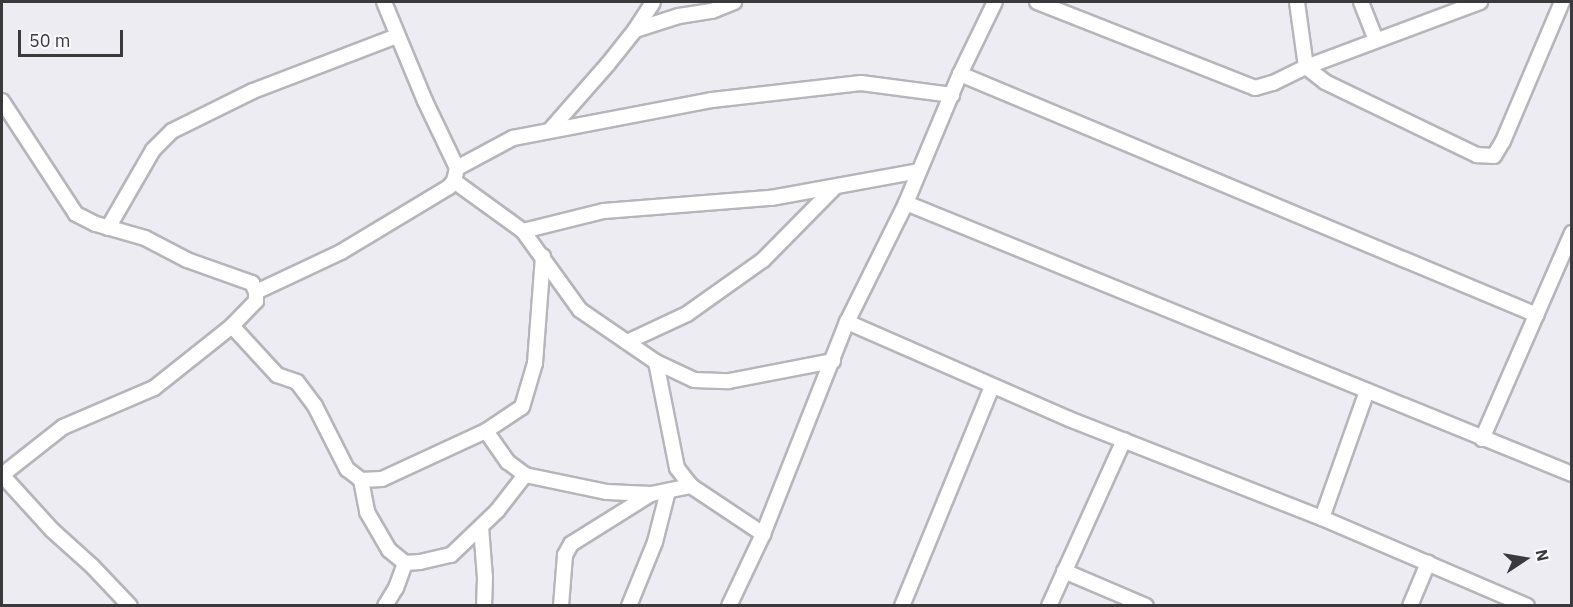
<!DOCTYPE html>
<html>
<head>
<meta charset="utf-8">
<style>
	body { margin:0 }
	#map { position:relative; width:1573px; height:607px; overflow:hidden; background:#edecf2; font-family:"IBM Plex Sans",sans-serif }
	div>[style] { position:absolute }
	.roads { filter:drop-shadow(2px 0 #b6b5bb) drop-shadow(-2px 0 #b6b5bb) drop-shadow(0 2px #b6b5bb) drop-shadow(0 -2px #b6b5bb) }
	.minor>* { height:14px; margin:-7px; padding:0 7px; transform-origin:7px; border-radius:7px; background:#fff }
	span { translate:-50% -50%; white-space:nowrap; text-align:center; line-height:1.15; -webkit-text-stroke:4.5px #fafafe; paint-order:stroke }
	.frame { position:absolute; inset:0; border:3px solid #3a393b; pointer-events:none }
	.north { position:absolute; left:1495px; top:529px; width:60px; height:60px; -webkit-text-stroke:4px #fafafe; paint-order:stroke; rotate:78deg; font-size:16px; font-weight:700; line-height:24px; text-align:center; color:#3a393b }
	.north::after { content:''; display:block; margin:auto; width:21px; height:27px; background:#3a393b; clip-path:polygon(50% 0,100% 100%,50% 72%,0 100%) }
	.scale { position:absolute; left:18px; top:30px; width:105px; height:27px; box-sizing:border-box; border:3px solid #3a393b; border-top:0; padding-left:8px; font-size:18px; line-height:21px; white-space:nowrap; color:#3a393b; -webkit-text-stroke:4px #fafafe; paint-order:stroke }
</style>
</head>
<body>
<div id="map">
	<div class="roads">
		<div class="minor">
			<div style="left:1037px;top:2px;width:234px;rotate:21.5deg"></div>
			<div style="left:1255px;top:88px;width:19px;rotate:-16deg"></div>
			<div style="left:1273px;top:83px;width:37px;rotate:-26deg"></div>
			<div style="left:1306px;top:67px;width:186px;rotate:-20.5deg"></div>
			<div style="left:1297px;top:2px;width:66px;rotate:82.1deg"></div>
			<div style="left:1306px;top:67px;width:24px;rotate:38deg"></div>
			<div style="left:1325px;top:82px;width:169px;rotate:25.7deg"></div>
			<div style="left:1477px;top:155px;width:17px;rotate:3deg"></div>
			<div style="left:1494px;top:156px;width:17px;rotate:-59deg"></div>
			<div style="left:1503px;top:141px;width:151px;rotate:-67deg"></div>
			<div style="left:1361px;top:2px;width:41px;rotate:68.5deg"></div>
			<div style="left:635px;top:30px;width:46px;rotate:-17.7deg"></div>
			<div style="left:679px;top:16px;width:33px;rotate:-9deg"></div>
			<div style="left:712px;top:11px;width:24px;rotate:-22deg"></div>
			<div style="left:960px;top:74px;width:625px;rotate:22.67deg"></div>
			<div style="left:2px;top:101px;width:135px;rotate:56.8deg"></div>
			<div style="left:76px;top:214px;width:22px;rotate:27deg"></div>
			<div style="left:96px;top:224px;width:51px;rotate:15.9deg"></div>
			<div style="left:145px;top:238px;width:47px;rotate:27.6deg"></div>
			<div style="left:187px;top:260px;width:69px;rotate:19.5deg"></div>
			<div style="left:252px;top:283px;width:10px;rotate:66deg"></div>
			<div style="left:256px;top:292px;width:9px;rotate:90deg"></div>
			<div style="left:256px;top:301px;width:35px;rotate:134deg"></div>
			<div style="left:232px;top:326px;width:100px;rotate:141.5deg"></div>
			<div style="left:154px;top:388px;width:99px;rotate:156.8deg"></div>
			<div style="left:63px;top:427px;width:78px;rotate:141.8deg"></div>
			<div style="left:2px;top:475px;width:74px;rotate:47.7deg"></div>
			<div style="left:52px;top:530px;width:54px;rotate:42deg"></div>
			<div style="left:92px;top:566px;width:55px;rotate:46.5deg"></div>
			<div style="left:550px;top:130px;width:88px;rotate:-48.7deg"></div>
			<div style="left:608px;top:64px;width:43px;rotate:-51.5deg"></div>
			<div style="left:635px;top:30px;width:33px;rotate:-57deg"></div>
			<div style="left:457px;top:168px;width:64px;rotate:-28.2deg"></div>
			<div style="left:513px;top:138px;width:203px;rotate:-10.8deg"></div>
			<div style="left:712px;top:100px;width:150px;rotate:-6.5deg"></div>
			<div style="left:861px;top:83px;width:92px;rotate:7.5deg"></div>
			<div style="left:454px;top:181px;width:85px;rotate:35.9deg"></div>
			<div style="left:523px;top:231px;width:97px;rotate:54.2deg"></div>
			<div style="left:580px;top:310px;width:92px;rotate:34.4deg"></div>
			<div style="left:656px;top:362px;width:42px;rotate:25.3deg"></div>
			<div style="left:694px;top:380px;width:35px;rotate:2deg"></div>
			<div style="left:729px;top:381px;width:106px;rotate:-10.9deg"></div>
			<div style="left:906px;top:203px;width:719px;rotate:22.14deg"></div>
			<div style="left:108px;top:228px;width:90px;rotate:-60deg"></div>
			<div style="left:153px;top:150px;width:27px;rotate:-45deg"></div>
			<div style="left:172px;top:131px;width:90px;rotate:-26.3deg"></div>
			<div style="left:253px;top:91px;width:154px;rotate:-20.9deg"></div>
			<div style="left:523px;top:231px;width:83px;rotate:-13.9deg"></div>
			<div style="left:604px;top:211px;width:168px;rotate:-4.5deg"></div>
			<div style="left:771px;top:198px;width:150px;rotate:-10.3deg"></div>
			<div style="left:256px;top:292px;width:94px;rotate:-25.2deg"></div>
			<div style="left:341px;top:252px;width:126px;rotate:-31deg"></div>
			<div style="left:449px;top:187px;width:8px;rotate:-50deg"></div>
			<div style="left:454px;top:181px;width:13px;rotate:-77deg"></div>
			<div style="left:457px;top:168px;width:74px;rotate:-115.5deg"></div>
			<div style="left:425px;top:101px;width:107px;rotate:-112.5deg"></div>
			<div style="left:847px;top:322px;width:242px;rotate:23.6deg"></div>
			<div style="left:1069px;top:419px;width:272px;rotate:21.4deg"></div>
			<div style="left:1322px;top:518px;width:135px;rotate:-70.5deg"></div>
			<div style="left:232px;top:326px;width:67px;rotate:47.4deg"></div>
			<div style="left:277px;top:375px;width:21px;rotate:19deg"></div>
			<div style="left:297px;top:382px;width:30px;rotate:53deg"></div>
			<div style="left:315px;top:406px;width:71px;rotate:63.1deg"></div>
			<div style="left:347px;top:469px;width:18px;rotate:38deg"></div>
			<div style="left:361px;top:480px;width:21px;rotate:-3deg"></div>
			<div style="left:382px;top:479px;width:115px;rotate:-24.8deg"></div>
			<div style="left:486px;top:431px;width:43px;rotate:-33.7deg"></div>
			<div style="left:522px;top:407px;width:46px;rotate:-73.5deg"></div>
			<div style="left:535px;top:363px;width:107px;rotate:-85.7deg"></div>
			<div style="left:627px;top:342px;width:66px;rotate:-25deg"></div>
			<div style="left:687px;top:314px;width:93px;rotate:-35.4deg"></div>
			<div style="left:763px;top:260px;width:100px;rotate:-45.4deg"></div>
			<div style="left:656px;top:362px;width:108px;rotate:78.8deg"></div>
			<div style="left:677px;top:468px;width:23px;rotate:52deg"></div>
			<div style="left:691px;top:486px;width:87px;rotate:33.7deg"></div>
			<div style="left:486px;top:431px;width:38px;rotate:55deg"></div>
			<div style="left:508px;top:462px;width:21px;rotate:37deg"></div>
			<div style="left:525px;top:475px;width:84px;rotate:11.7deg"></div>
			<div style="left:607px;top:492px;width:44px;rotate:2.6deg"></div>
			<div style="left:651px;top:494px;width:41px;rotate:-11.3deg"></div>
			<div style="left:1482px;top:439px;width:225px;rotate:-66.4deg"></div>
			<div style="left:361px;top:480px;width:33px;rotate:79deg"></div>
			<div style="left:367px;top:512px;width:44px;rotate:59.9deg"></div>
			<div style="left:389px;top:550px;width:21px;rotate:39deg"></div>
			<div style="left:405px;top:563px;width:15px;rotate:-4deg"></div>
			<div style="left:420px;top:562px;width:32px;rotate:-13deg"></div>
			<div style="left:451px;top:555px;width:64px;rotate:-43.7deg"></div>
			<div style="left:497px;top:511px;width:46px;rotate:-52.1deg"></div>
			<div style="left:1322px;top:518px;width:223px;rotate:23.2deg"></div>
			<div style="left:481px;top:527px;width:51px;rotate:85.5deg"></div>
			<div style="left:485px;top:578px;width:28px;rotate:92deg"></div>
			<div style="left:1064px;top:571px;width:89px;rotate:23.1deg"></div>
			<div style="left:385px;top:606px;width:21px;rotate:-59deg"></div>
			<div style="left:396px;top:588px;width:27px;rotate:-70deg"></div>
			<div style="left:561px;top:606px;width:51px;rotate:-85.5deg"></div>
			<div style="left:565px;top:555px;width:13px;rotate:-61deg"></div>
			<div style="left:571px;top:544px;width:94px;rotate:-32deg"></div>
			<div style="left:629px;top:606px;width:69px;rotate:-67.9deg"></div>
			<div style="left:655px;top:542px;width:53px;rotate:-75.7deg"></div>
			<div style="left:729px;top:606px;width:80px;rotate:-64.7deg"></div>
			<div style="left:763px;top:534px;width:228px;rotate:-68.4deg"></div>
			<div style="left:847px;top:322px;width:133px;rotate:-63.6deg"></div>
			<div style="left:906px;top:203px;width:140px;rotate:-67.3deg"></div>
			<div style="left:960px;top:74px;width:80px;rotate:-64.1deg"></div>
			<div style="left:902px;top:606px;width:237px;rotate:-67.7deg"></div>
			<div style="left:1049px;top:606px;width:182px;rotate:-65.7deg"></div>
			<div style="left:1410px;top:606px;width:47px;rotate:-67.3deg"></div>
		</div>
	</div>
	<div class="frame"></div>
	<div class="north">N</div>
	<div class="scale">50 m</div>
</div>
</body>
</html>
